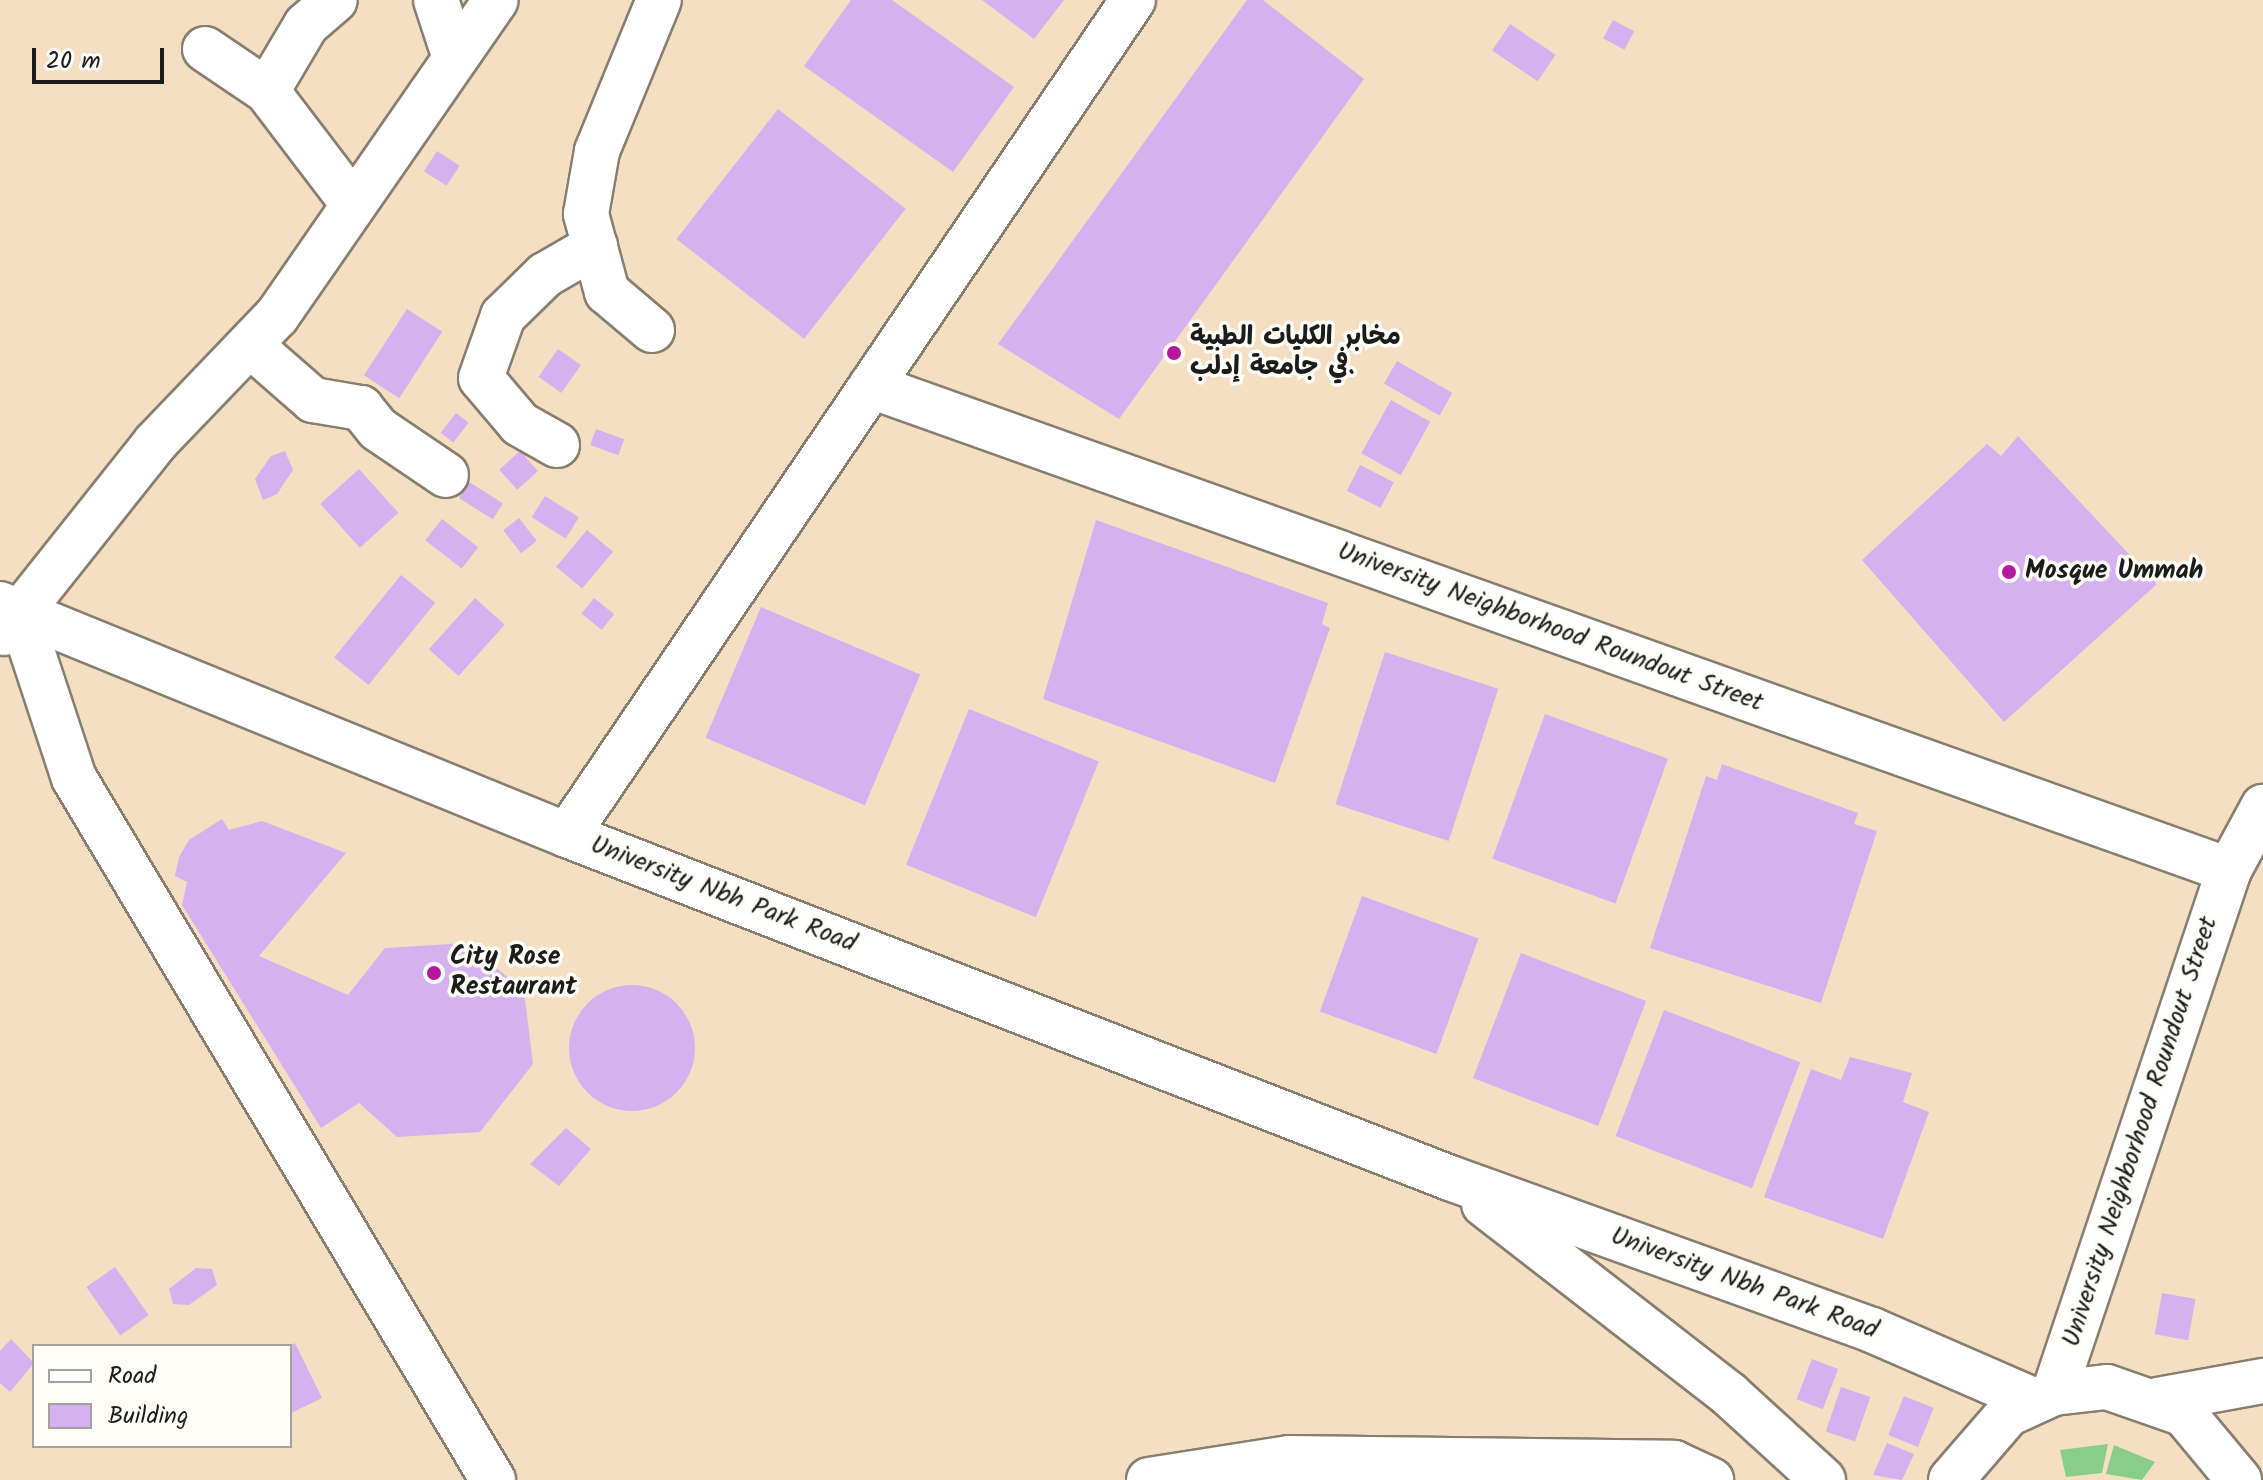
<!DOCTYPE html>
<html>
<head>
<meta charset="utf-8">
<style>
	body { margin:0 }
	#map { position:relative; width:2263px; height:1480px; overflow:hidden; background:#f4dfc3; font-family:Kalam,"Playpen Sans Arabic",sans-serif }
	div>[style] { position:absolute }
	.green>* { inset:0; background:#88ce89 }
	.building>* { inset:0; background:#d6b1ef; transform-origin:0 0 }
	.round { border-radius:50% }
	.roads { filter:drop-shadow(2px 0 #887e70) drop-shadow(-2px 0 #887e70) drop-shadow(0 2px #887e70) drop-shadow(0 -2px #887e70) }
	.street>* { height:44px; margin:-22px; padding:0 22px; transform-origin:22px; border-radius:22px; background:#fff }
	.dots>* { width:22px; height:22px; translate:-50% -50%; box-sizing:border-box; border:4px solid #fdfcf7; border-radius:50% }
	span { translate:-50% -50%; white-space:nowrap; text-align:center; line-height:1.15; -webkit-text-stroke:7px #fdfcf7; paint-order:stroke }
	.poi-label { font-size:26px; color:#1c1c1c; font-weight:700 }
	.left { translate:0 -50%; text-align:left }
	.street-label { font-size:26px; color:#1c1c1c }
	.legend { position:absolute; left:32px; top:1344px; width:260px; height:104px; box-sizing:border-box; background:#fdfcf7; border:2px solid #a3a29f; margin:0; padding:10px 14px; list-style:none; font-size:24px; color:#1c1c1c }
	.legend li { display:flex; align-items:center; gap:16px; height:40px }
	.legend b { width:40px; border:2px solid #a3a29f }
	.scale { position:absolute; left:32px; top:48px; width:132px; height:36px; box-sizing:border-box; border:4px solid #1c1c1c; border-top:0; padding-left:10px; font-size:24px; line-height:28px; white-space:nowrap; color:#1c1c1c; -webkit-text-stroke:6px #fdfcf7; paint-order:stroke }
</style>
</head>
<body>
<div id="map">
	<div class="green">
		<div style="clip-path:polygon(2108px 1444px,2102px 1473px,2066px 1477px,2060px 1450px)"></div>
		<div style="clip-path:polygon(2114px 1445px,2155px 1462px,2142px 1480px,2106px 1474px)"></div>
	</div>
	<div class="building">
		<div style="clip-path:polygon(851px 0,892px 0,1014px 87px,953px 172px,804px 66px)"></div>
		<div style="clip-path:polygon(982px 0,1064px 0,1034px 39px)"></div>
		<div style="clip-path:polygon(1247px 0,1263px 0,1364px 79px,1119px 419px,998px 344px)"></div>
		<div style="left:1613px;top:20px;width:24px;height:21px;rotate:28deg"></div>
		<div style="left:1510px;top:24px;width:55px;height:32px;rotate:34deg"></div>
		<div style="left:778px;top:109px;width:162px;height:165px;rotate:38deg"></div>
		<div style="left:437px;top:151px;width:27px;height:24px;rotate:33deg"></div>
		<div style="left:407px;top:309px;width:42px;height:79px;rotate:33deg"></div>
		<div style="left:558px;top:349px;width:28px;height:34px;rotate:35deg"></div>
		<div style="left:1397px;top:361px;width:64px;height:26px;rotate:30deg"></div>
		<div style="left:1391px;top:400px;width:45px;height:61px;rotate:29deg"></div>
		<div style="left:456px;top:413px;width:16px;height:25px;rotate:38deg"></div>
		<div style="left:596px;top:429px;width:30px;height:17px;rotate:20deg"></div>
		<div style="clip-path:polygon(2018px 436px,2157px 584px,2004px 722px,1862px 560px,1987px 444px,2001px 456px)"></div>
		<div style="clip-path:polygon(285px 451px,293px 470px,277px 494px,263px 500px,255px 479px,271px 456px)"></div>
		<div style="left:520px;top:451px;width:27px;height:28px;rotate:48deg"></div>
		<div style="left:1360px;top:465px;width:38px;height:29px;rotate:27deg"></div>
		<div style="left:359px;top:469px;width:59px;height:52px;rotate:48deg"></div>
		<div style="left:469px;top:482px;width:40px;height:19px;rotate:32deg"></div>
		<div style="left:545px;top:496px;width:40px;height:25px;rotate:32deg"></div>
		<div style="left:519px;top:518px;width:29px;height:20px;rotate:52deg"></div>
		<div style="left:442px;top:519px;width:46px;height:27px;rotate:38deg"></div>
		<div style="clip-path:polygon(1096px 520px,1328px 603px,1322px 624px,1330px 628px,1275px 783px,1043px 699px)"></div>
		<div style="left:587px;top:530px;width:34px;height:48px;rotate:40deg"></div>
		<div style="left:401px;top:575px;width:44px;height:106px;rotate:39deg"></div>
		<div style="left:475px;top:598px;width:40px;height:69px;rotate:42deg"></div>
		<div style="left:594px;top:598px;width:26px;height:20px;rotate:39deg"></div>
		<div style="left:761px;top:607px;width:173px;height:142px;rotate:23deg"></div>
		<div style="left:1385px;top:652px;width:119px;height:160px;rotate:18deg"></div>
		<div style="left:969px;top:709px;width:140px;height:168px;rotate:22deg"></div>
		<div style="left:1545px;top:714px;width:131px;height:154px;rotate:20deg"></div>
		<div style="clip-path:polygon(1722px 764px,1858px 813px,1854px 824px,1877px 831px,1821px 1003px,1650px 948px,1706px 776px,1717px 780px)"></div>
		<div style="clip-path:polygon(222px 819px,229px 830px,262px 821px,346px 853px,259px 956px,348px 995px,385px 948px,467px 943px,524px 991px,533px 1064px,480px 1132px,397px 1137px,359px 1103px,321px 1128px,182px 905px,187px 882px,175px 876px,179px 857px,189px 840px)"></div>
		<div style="left:1362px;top:896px;width:124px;height:123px;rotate:20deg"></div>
		<div style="left:1521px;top:953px;width:134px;height:134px;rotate:21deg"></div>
		<div class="round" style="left:569px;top:985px;width:126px;height:126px"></div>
		<div style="left:1664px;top:1010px;width:146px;height:135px;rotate:21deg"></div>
		<div style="clip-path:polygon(1850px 1057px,1912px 1073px,1903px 1102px,1929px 1112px,1883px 1239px,1764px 1197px,1811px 1069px,1841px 1080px)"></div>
		<div style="clip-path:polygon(566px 1128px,591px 1149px,559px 1186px,530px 1164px)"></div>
		<div style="left:115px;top:1267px;width:59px;height:35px;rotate:55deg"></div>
		<div style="clip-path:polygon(196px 1268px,212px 1269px,217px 1285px,189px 1305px,173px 1304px,169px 1289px)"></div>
		<div style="left:2162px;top:1293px;width:34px;height:42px;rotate:10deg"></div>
		<div style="clip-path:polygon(11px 1339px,34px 1363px,10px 1392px,0 1383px,0 1351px)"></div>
		<div style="clip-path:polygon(295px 1343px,322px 1398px,291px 1413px,290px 1346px)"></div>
		<div style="left:1812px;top:1359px;width:28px;height:43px;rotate:21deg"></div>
		<div style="left:1841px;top:1387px;width:31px;height:47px;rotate:19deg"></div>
		<div style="left:1904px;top:1396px;width:32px;height:42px;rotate:22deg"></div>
		<div style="clip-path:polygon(1887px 1443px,1914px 1454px,1902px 1480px,1873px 1475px)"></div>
	</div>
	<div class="roads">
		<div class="street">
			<div style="left:436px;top:0;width:58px;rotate:71.9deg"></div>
			<div style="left:205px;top:49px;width:75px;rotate:34.1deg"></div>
			<div style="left:267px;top:91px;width:142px;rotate:52.7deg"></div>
			<div style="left:267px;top:91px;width:77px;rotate:-59.4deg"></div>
			<div style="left:306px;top:25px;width:38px;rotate:-41deg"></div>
			<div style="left:652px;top:330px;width:59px;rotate:-139.8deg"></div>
			<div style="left:607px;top:292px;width:81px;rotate:-105.1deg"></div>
			<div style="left:586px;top:214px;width:64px;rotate:-80.1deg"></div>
			<div style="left:597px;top:151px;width:163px;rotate:-67.7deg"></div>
			<div style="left:250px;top:345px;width:84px;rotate:41.1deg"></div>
			<div style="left:313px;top:400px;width:49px;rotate:9.5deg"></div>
			<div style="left:361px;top:408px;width:27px;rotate:51deg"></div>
			<div style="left:378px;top:429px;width:82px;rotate:34.1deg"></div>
			<div style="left:871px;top:386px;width:1442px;rotate:19.62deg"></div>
			<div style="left:2229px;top:870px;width:72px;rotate:-61.6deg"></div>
			<div style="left:557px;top:445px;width:43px;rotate:-150.4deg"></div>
			<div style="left:520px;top:424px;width:60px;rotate:-130.3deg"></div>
			<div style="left:481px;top:378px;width:66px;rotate:-70.5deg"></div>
			<div style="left:503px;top:316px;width:59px;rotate:-44.3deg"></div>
			<div style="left:545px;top:275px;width:58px;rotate:-30.1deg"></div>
			<div style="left:0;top:604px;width:612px;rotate:22.17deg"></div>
			<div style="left:567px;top:835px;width:947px;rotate:21.23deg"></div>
			<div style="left:1450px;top:1178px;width:449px;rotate:19.8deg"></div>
			<div style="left:1872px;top:1330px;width:176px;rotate:23.5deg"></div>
			<div style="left:19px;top:611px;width:176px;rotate:71.8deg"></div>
			<div style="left:74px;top:778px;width:818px;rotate:59.17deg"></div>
			<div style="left:4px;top:633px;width:243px;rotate:-51.5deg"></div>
			<div style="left:155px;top:443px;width:176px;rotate:-46.2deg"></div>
			<div style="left:277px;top:316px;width:384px;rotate:-55.3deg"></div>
			<div style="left:567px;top:835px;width:1009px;rotate:-55.87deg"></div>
			<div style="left:1484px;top:1204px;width:311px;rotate:37.8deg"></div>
			<div style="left:1730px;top:1395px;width:126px;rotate:42.4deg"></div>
			<div style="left:2054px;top:1393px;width:552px;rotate:-71.5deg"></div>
			<div style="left:2158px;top:1400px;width:107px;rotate:-10.3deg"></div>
			<div style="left:1149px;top:1480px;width:142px;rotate:-8.9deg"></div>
			<div style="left:1289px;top:1458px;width:385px;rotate:0.7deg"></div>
			<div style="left:1674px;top:1463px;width:41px;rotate:24.7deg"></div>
			<div style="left:1951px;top:1480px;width:87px;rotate:-49.2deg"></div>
			<div style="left:2008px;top:1414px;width:51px;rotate:-24.5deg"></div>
			<div style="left:2054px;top:1393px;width:53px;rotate:-6.5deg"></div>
			<div style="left:2107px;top:1387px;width:82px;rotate:19.3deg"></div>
			<div style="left:2184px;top:1414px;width:86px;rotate:50.2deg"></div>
		</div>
	</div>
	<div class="dots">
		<div style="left:1174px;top:353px;background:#b5179e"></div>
		<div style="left:2009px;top:572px;background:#b5179e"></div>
		<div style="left:434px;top:973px;background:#b5179e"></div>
	</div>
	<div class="poi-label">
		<span class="left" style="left:1190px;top:353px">مخابر الكليات الطبية<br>في جامعة إدلب.</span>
		<span class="left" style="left:2025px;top:572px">Mosque Ummah</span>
		<span class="left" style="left:450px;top:973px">City Rose<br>Restaurant</span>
	</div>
	<div class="street-label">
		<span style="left:1550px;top:628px;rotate:20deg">University Neighborhood Roundout Street</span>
		<span style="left:723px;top:895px;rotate:21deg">University Nbh Park Road</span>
		<span style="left:2141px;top:1132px;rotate:-72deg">University Neighborhood Roundout Street</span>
		<span style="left:1744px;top:1284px;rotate:20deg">University Nbh Park Road</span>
	</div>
	<ul class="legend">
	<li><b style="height:10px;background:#fff"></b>Road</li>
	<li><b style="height:22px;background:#d6b1ef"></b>Building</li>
	</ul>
	<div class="scale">20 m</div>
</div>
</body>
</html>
